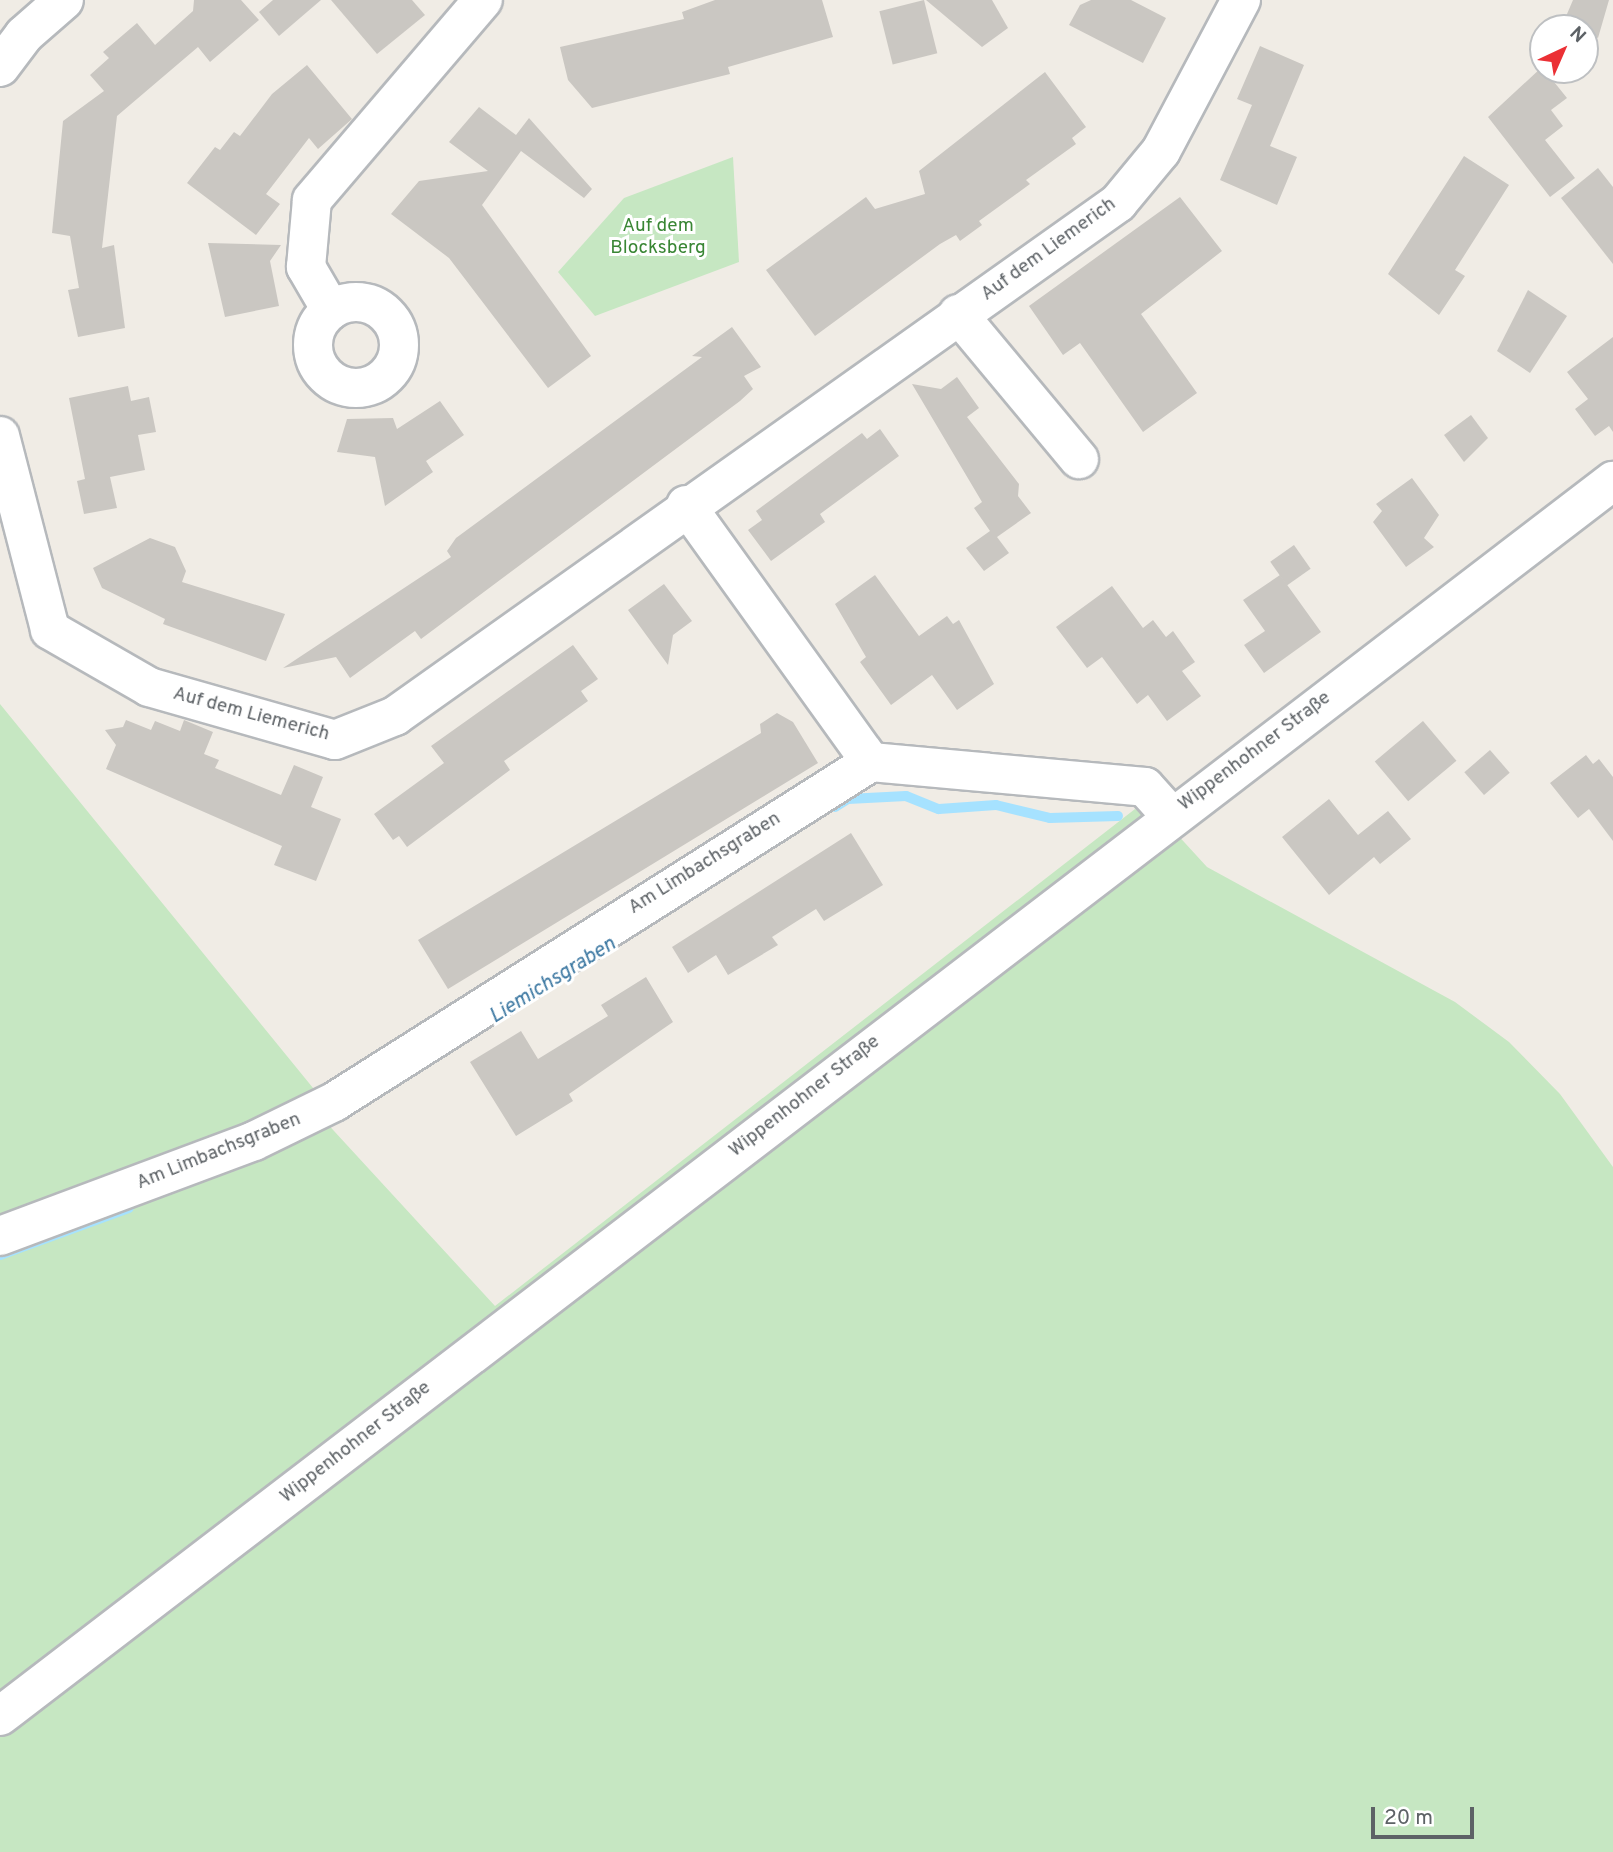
<!DOCTYPE html>
<html>
<head>
<meta charset="utf-8">
<style>
	body { margin:0 }
	#map { position:relative; width:1613px; height:1852px; overflow:hidden; background:#f0ece5; font-family:Overpass,sans-serif }
	div>[style] { position:absolute }
	.green>* { inset:0; background:#c6e7c2 }
	.stream>* { height:10px; margin:-5px; padding:0 5px; transform-origin:5px; border-radius:5px; background:#a6e2ff }
	.building>* { inset:0; background:#cac7c2; transform-origin:0 0 }
	.roads { filter:drop-shadow(2px 0 #b6b9bc) drop-shadow(-2px 0 #b6b9bc) drop-shadow(0 2px #b6b9bc) drop-shadow(0 -2px #b6b9bc) }
	.minor>* { height:38px; margin:-19px; padding:0 19px; transform-origin:19px; border-radius:19px; background:#fff }
	.minor>.ring { margin:-19px; padding:0; box-sizing:content-box; background:none; border:38px solid #fff; border-radius:50% }
	span { translate:-50% -50%; white-space:nowrap; text-align:center; line-height:1.15; -webkit-text-stroke:6px #fff; paint-order:stroke }
	.park-label { font-size:19px; color:#398634 }
	.street-label { font-size:19px; color:#5d6266 }
	.water-label { font-size:21px; color:#3b77a1; font-style:italic }
	.north { position:absolute; left:1529px; top:14px; width:70px; height:70px; box-sizing:border-box; background:#fff; border:2px solid #bec0c2; border-radius:50%; rotate:44deg; font-size:19px; font-weight:700; line-height:28px; text-align:center; color:#5d6266 }
	.north::after { content:''; display:block; margin:auto; width:24px; height:32px; background:#eb3035; clip-path:polygon(50% 0,100% 100%,50% 72%,0 100%) }
	.scale { position:absolute; left:1371px; top:1807px; width:103px; height:32px; box-sizing:border-box; border:4px solid #5d6266; border-top:0; padding-left:9px; font-size:21px; line-height:24px; white-space:nowrap; color:#5d6266; -webkit-text-stroke:5px #fff; paint-order:stroke }
</style>
</head>
<body>
<div id="map">
	<div class="green">
		<div style="clip-path:polygon(733px 157px,739px 262px,595px 316px,558px 272px,624px 198px)"></div>
		<div style="clip-path:polygon(0 704px,322px 1099px,323px 1119px,495px 1306px,1135px 809px,1174px 831px,1207px 867px,1455px 1002px,1509px 1042px,1560px 1094px,1613px 1167px,1613px 1852px,0 1852px)"></div>
	</div>
	<div class="stream">
		<div style="left:835px;top:807px;width:15px;rotate:-32deg"></div>
		<div style="left:848px;top:799px;width:58px;rotate:-3deg"></div>
		<div style="left:906px;top:796px;width:35px;rotate:22deg"></div>
		<div style="left:939px;top:809px;width:57px;rotate:-4deg"></div>
		<div style="left:996px;top:805px;width:56px;rotate:13.5deg"></div>
		<div style="left:1050px;top:818px;width:68px;rotate:-1.7deg"></div>
		<div style="left:0;top:1255px;width:137px;rotate:-20deg"></div>
	</div>
	<div class="building">
		<div style="clip-path:polygon(194px 0,241px 0,259px 20px,210px 62px,198px 47px,117px 116px,102px 248px,114px 245px,125px 328px,78px 337px,68px 290px,79px 288px,70px 236px,52px 233px,63px 121px,104px 91px,90px 75px,109px 58px,103px 52px,137px 23px,155px 45px,193px 11px)"></div>
		<div style="clip-path:polygon(273px 0,321px 0,279px 36px,259px 12px)"></div>
		<div style="clip-path:polygon(331px 0,412px 0,425px 15px,377px 54px)"></div>
		<div style="clip-path:polygon(715px 0,822px 0,833px 37px,728px 67px,730px 74px,592px 108px,568px 80px,560px 47px,684px 19px,682px 12px)"></div>
		<div style="left:924px;top:0;width:55px;height:46px;rotate:76deg"></div>
		<div style="clip-path:polygon(926px 0,992px 0,1008px 28px,982px 47px)"></div>
		<div style="clip-path:polygon(1091px 0,1131px 0,1166px 18px,1143px 63px,1069px 25px,1080px 5px)"></div>
		<div style="clip-path:polygon(1573px 0,1609px 0,1598px 38px,1592px 35px,1589px 45px,1585px 28px,1561px 28px)"></div>
		<div style="clip-path:polygon(1260px 46px,1304px 65px,1270px 146px,1297px 157px,1277px 205px,1220px 180px,1252px 105px,1237px 99px)"></div>
		<div style="clip-path:polygon(307px 65px,352px 119px,318px 149px,309px 138px,266px 194px,280px 204px,256px 235px,187px 183px,215px 147px,220px 150px,234px 132px,240px 136px,272px 94px)"></div>
		<div style="clip-path:polygon(1542px 67px,1567px 98px,1551px 110px,1563px 126px,1545px 140px,1575px 178px,1550px 197px,1488px 117px)"></div>
		<div style="clip-path:polygon(1045px 72px,1086px 127px,1072px 138px,1076px 144px,1026px 180px,1030px 184px,979px 221px,982px 225px,960px 241px,956px 235px,940px 244px,815px 336px,766px 270px,866px 197px,875px 209px,925px 194px,919px 171px)"></div>
		<div style="clip-path:polygon(479px 107px,516px 135px,529px 118px,592px 189px,584px 198px,521px 151px,482px 205px,591px 356px,548px 388px,449px 258px,391px 214px,419px 181px,488px 171px,449px 142px)"></div>
		<div style="clip-path:polygon(1464px 156px,1509px 185px,1455px 270px,1465px 276px,1439px 315px,1388px 274px)"></div>
		<div style="clip-path:polygon(1598px 168px,1613px 187px,1613px 264px,1561px 198px)"></div>
		<div style="clip-path:polygon(1180px 197px,1222px 251px,1141px 314px,1197px 393px,1143px 432px,1080px 343px,1063px 355px,1029px 306px)"></div>
		<div style="clip-path:polygon(208px 243px,281px 245px,270px 261px,279px 306px,225px 317px)"></div>
		<div style="clip-path:polygon(1528px 290px,1567px 316px,1530px 373px,1497px 351px)"></div>
		<div style="clip-path:polygon(732px 327px,761px 367px,744px 376px,753px 389px,740px 401px,421px 639px,415px 631px,350px 678px,336px 657px,283px 668px,451px 557px,447px 551px,456px 538px,702px 357px,692px 356px)"></div>
		<div style="clip-path:polygon(1613px 337px,1613px 432px,1609px 426px,1595px 436px,1575px 409px,1588px 399px,1567px 372px)"></div>
		<div style="clip-path:polygon(957px 377px,979px 408px,967px 417px,1019px 484px,1018px 496px,1031px 513px,997px 537px,1009px 553px,984px 571px,966px 548px,990px 531px,974px 508px,982px 502px,912px 384px,941px 389px)"></div>
		<div style="clip-path:polygon(128px 386px,131px 401px,149px 397px,156px 432px,138px 435px,145px 470px,110px 477px,117px 508px,84px 514px,77px 481px,85px 479px,69px 398px)"></div>
		<div style="clip-path:polygon(440px 401px,464px 435px,426px 461px,433px 472px,385px 506px,375px 457px,337px 452px,347px 419px,393px 418px,397px 429px)"></div>
		<div style="clip-path:polygon(1471px 415px,1488px 438px,1464px 462px,1444px 435px)"></div>
		<div style="clip-path:polygon(880px 429px,899px 456px,820px 514px,825px 522px,771px 561px,748px 530px,762px 520px,756px 511px,862px 433px,867px 439px)"></div>
		<div style="clip-path:polygon(1412px 478px,1439px 515px,1424px 538px,1434px 547px,1406px 567px,1373px 522px,1382px 511px,1376px 504px)"></div>
		<div style="clip-path:polygon(150px 538px,175px 547px,186px 571px,182px 582px,285px 614px,266px 661px,163px 624px,165px 619px,102px 588px,93px 568px)"></div>
		<div style="left:1294px;top:545px;width:29px;height:29px;rotate:55deg"></div>
		<div style="clip-path:polygon(875px 575px,919px 636px,947px 616px,953px 624px,959px 620px,994px 684px,957px 710px,932px 675px,891px 705px,860px 662px,866px 657px,835px 604px)"></div>
		<div style="clip-path:polygon(1280px 575px,1321px 632px,1264px 673px,1244px 645px,1265px 631px,1243px 600px)"></div>
		<div style="clip-path:polygon(664px 584px,692px 621px,673px 635px,668px 665px,628px 610px)"></div>
		<div style="clip-path:polygon(1112px 586px,1143px 628px,1153px 620px,1166px 637px,1173px 631px,1195px 662px,1182px 671px,1201px 696px,1167px 721px,1148px 695px,1137px 704px,1102px 657px,1087px 668px,1056px 627px)"></div>
		<div style="clip-path:polygon(573px 645px,598px 679px,581px 691px,588px 701px,504px 761px,510px 770px,407px 847px,399px 836px,393px 840px,374px 814px,444px 763px,431px 746px)"></div>
		<div style="clip-path:polygon(777px 713px,793px 722px,818px 763px,448px 989px,418px 940px,761px 733px,760px 724px)"></div>
		<div style="clip-path:polygon(126px 720px,151px 730px,155px 721px,180px 731px,184px 720px,213px 732px,204px 754px,219px 760px,215px 768px,281px 795px,294px 765px,323px 777px,311px 807px,341px 819px,316px 881px,274px 865px,282px 846px,106px 769px,116px 745px,105px 730px,123px 727px)"></div>
		<div style="left:1423px;top:721px;width:52px;height:63px;rotate:50deg"></div>
		<div style="left:1490px;top:750px;width:30px;height:34px;rotate:49deg"></div>
		<div style="clip-path:polygon(1586px 755px,1593px 764px,1599px 759px,1613px 777px,1613px 841px,1589px 809px,1578px 818px,1550px 783px)"></div>
		<div style="clip-path:polygon(1329px 799px,1358px 835px,1388px 811px,1411px 839px,1380px 864px,1374px 857px,1329px 895px,1282px 837px)"></div>
		<div style="clip-path:polygon(851px 833px,883px 885px,824px 921px,816px 909px,772px 937px,778px 945px,728px 975px,716px 955px,688px 973px,672px 947px)"></div>
		<div style="clip-path:polygon(646px 977px,673px 1022px,569px 1094px,573px 1101px,516px 1136px,470px 1062px,521px 1031px,538px 1059px,608px 1016px,601px 1005px)"></div>
	</div>
	<div class="roads">
		<div class="minor">
			<div style="left:0;top:67px;width:40px;rotate:-53deg"></div>
			<div style="left:24px;top:35px;width:53px;rotate:-41.2deg"></div>
			<div class="ring" style="left:313px;top:302px;width:48px;height:48px"></div>
			<div style="left:331px;top:310px;width:50px;rotate:-120.2deg"></div>
			<div style="left:306px;top:267px;width:67px;rotate:-84.9deg"></div>
			<div style="left:312px;top:200px;width:263px;rotate:-49.5deg"></div>
			<div style="left:958px;top:314px;width:189px;rotate:50.2deg"></div>
			<div style="left:0;top:436px;width:200px;rotate:75.5deg"></div>
			<div style="left:50px;top:630px;width:114px;rotate:29.9deg"></div>
			<div style="left:149px;top:687px;width:193px;rotate:15.9deg"></div>
			<div style="left:335px;top:740px;width:65px;rotate:-21.8deg"></div>
			<div style="left:395px;top:716px;width:887px;rotate:-35.36deg"></div>
			<div style="left:1118px;top:203px;width:67px;rotate:-50.4deg"></div>
			<div style="left:1161px;top:151px;width:171px;rotate:-62.1deg"></div>
			<div style="left:686px;top:505px;width:317px;rotate:54.3deg"></div>
			<div style="left:0;top:1236px;width:271px;rotate:-20.5deg"></div>
			<div style="left:254px;top:1141px;width:89px;rotate:-26deg"></div>
			<div style="left:334px;top:1102px;width:636px;rotate:-32.34deg"></div>
			<div style="left:871px;top:762px;width:275px;rotate:5.2deg"></div>
			<div style="left:1145px;top:787px;width:38px;rotate:48deg"></div>
			<div style="left:0;top:1716px;width:2032px;rotate:-37.44deg"></div>
		</div>
	</div>
	<div class="park-label">
		<span style="left:658px;top:238px">Auf dem<br>Blocksberg</span>
	</div>
	<div class="street-label">
		<span style="left:1049px;top:250px;rotate:-36deg">Auf dem Liemerich</span>
		<span style="left:251px;top:715px;rotate:15deg">Auf dem Liemerich</span>
		<span style="left:1255px;top:752px;rotate:-37deg">Wippenhohner Straße</span>
		<span style="left:705px;top:864px;rotate:-32deg">Am Limbachsgraben</span>
		<span style="left:805px;top:1097px;rotate:-38deg">Wippenhohner Straße</span>
		<span style="left:219px;top:1152px;rotate:-22deg">Am Limbachsgraben</span>
		<span style="left:356px;top:1443px;rotate:-38deg">Wippenhohner Straße</span>
	</div>
	<div class="water-label">
		<span style="left:553px;top:981px;rotate:-32deg">Liemichsgraben</span>
	</div>
	<div class="north">N</div>
	<div class="scale">20 m</div>
</div>
</body>
</html>
